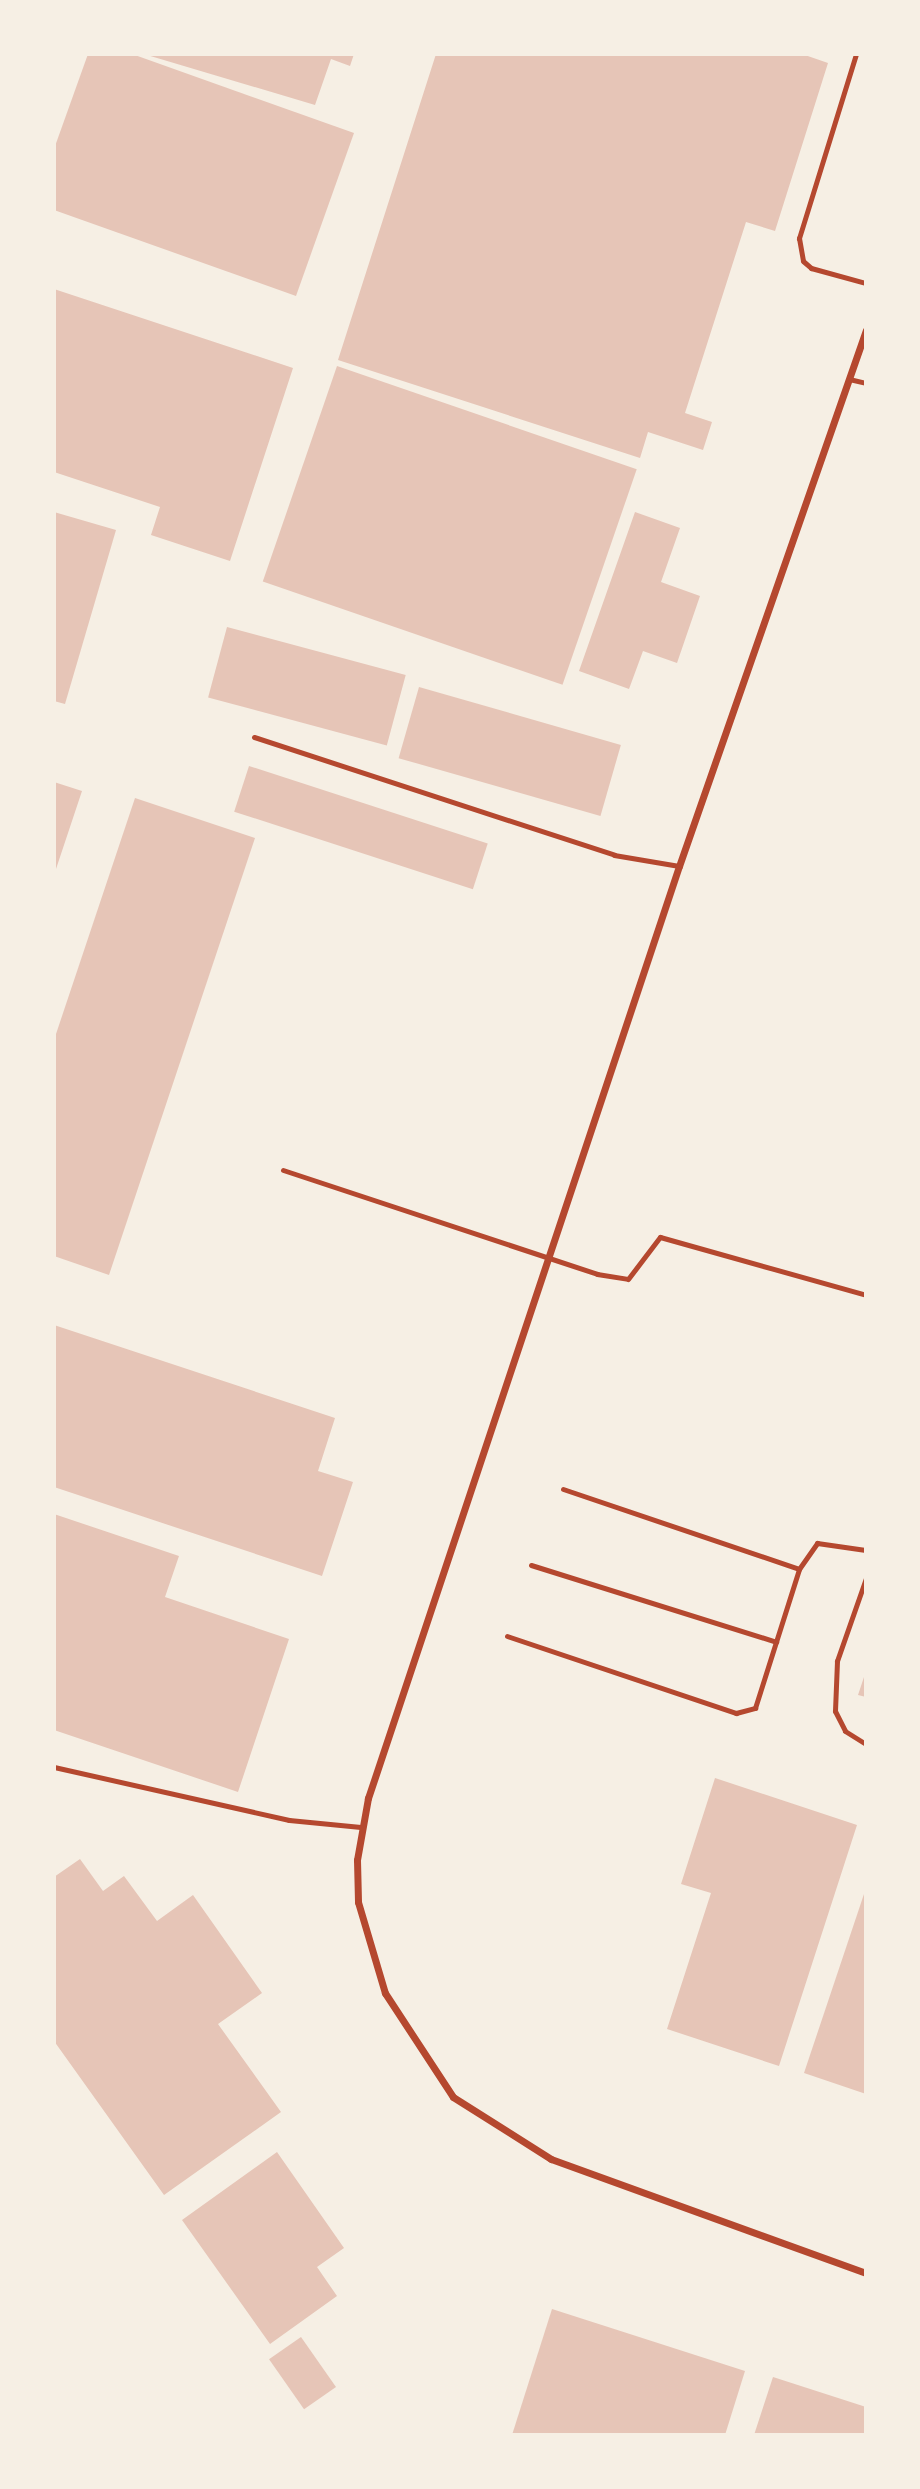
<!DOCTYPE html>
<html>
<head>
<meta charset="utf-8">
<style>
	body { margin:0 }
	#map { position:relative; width:920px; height:2489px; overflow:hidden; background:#f6efe4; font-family:Arial,sans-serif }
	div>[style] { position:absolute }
	.building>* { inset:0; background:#e6c5b7; transform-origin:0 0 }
	.service>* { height:5px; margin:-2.5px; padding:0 2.5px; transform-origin:2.5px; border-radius:2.5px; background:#b5482f }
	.minor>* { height:7px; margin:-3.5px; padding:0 3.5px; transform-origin:3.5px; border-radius:3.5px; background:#b5482f }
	span { translate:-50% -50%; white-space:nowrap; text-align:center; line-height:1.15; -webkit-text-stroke:5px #f6efe4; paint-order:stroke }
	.frame { position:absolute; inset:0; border:56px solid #f6efe4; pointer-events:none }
</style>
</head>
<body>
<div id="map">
	<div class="building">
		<div style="clip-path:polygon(88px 54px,132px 54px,354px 133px,296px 296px,54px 210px,54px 149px)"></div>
		<div style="clip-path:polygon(354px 54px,350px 66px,331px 59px,315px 105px,147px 55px)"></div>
		<div style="clip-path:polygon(436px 54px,802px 54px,828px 63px,775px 231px,746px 222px,685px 413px,712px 422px,703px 450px,648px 432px,640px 458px,338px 360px)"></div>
		<div style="clip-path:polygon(54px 289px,293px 368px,230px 561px,151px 535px,160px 507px,54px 472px)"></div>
		<div style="left:337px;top:366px;width:317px;height:228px;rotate:19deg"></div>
		<div style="clip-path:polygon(54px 512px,116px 530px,65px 704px,54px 701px)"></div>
		<div style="clip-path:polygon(635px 512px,680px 528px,661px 582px,700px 596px,677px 663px,643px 651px,629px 689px,579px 671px)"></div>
		<div style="left:227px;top:627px;width:185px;height:73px;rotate:15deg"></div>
		<div style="left:419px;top:687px;width:210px;height:74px;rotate:16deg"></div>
		<div style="left:249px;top:766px;width:251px;height:48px;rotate:18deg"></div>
		<div style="clip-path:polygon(54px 782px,82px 791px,55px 872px,54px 871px)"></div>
		<div style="clip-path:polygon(135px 798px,255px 838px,109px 1275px,54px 1256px,54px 1040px)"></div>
		<div style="clip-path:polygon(54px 1325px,335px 1418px,318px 1471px,353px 1482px,322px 1576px,54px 1487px)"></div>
		<div style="clip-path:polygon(54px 1514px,179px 1556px,165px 1597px,289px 1639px,238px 1792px,54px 1730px)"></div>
		<div style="clip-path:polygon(865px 1674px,866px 1674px,866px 1697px,858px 1695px)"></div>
		<div style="clip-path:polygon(715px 1778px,857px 1825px,779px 2066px,667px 2029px,711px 1893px,681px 1884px)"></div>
		<div style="clip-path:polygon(80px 1859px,103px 1891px,124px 1876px,157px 1921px,193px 1895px,262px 1993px,218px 2024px,281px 2112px,164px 2195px,54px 2041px,54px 1877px)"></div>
		<div style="clip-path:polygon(865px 1891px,866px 1891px,866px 2094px,804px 2073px)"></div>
		<div style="clip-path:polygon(277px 2152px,344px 2248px,317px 2267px,337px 2296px,270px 2344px,182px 2220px)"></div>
		<div style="clip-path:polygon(552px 2309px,745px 2371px,725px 2435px,512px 2435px)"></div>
		<div style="left:301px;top:2337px;width:61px;height:39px;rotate:55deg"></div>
		<div style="clip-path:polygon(773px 2377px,866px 2407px,866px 2435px,754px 2435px)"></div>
	</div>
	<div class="service">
		<div style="left:856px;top:54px;width:193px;rotate:107.2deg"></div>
		<div style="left:799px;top:238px;width:23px;rotate:80deg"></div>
		<div style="left:803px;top:261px;width:11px;rotate:41deg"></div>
		<div style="left:811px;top:268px;width:57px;rotate:15.3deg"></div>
		<div style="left:849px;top:379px;width:17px;rotate:13deg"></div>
		<div style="left:254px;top:737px;width:379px;rotate:18.1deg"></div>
		<div style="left:614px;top:855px;width:66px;rotate:9.6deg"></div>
		<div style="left:283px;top:1170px;width:331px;rotate:18.3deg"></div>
		<div style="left:597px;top:1274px;width:31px;rotate:9deg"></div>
		<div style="left:628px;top:1279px;width:53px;rotate:-52.7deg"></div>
		<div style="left:660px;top:1237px;width:214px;rotate:15.7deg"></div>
		<div style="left:563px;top:1489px;width:249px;rotate:18.7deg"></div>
		<div style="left:531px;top:1565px;width:257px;rotate:17.4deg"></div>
		<div style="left:866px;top:1578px;width:88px;rotate:109.3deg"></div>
		<div style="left:837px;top:1661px;width:50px;rotate:92.3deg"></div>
		<div style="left:835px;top:1711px;width:22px;rotate:63deg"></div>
		<div style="left:845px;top:1731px;width:25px;rotate:32deg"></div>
		<div style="left:507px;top:1636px;width:242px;rotate:18.6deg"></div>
		<div style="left:736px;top:1713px;width:20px;rotate:-15deg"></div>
		<div style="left:755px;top:1708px;width:146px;rotate:-72.4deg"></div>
		<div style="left:799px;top:1569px;width:32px;rotate:-55deg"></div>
		<div style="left:817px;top:1543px;width:49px;rotate:8.1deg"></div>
		<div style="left:54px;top:1767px;width:241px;rotate:12.7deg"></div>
		<div style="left:289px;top:1820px;width:72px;rotate:5.6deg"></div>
	</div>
	<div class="minor">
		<div style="left:866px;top:330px;width:568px;rotate:109.23deg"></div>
		<div style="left:679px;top:866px;width:983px;rotate:108.45deg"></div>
		<div style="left:368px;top:1798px;width:63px;rotate:100.1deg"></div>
		<div style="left:357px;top:1860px;width:42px;rotate:88.6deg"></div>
		<div style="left:358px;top:1902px;width:95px;rotate:73.5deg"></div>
		<div style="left:385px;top:1993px;width:124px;rotate:56.8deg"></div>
		<div style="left:453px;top:2097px;width:116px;rotate:32.3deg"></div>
		<div style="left:551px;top:2159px;width:335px;rotate:19.9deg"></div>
	</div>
	<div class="frame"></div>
</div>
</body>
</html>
